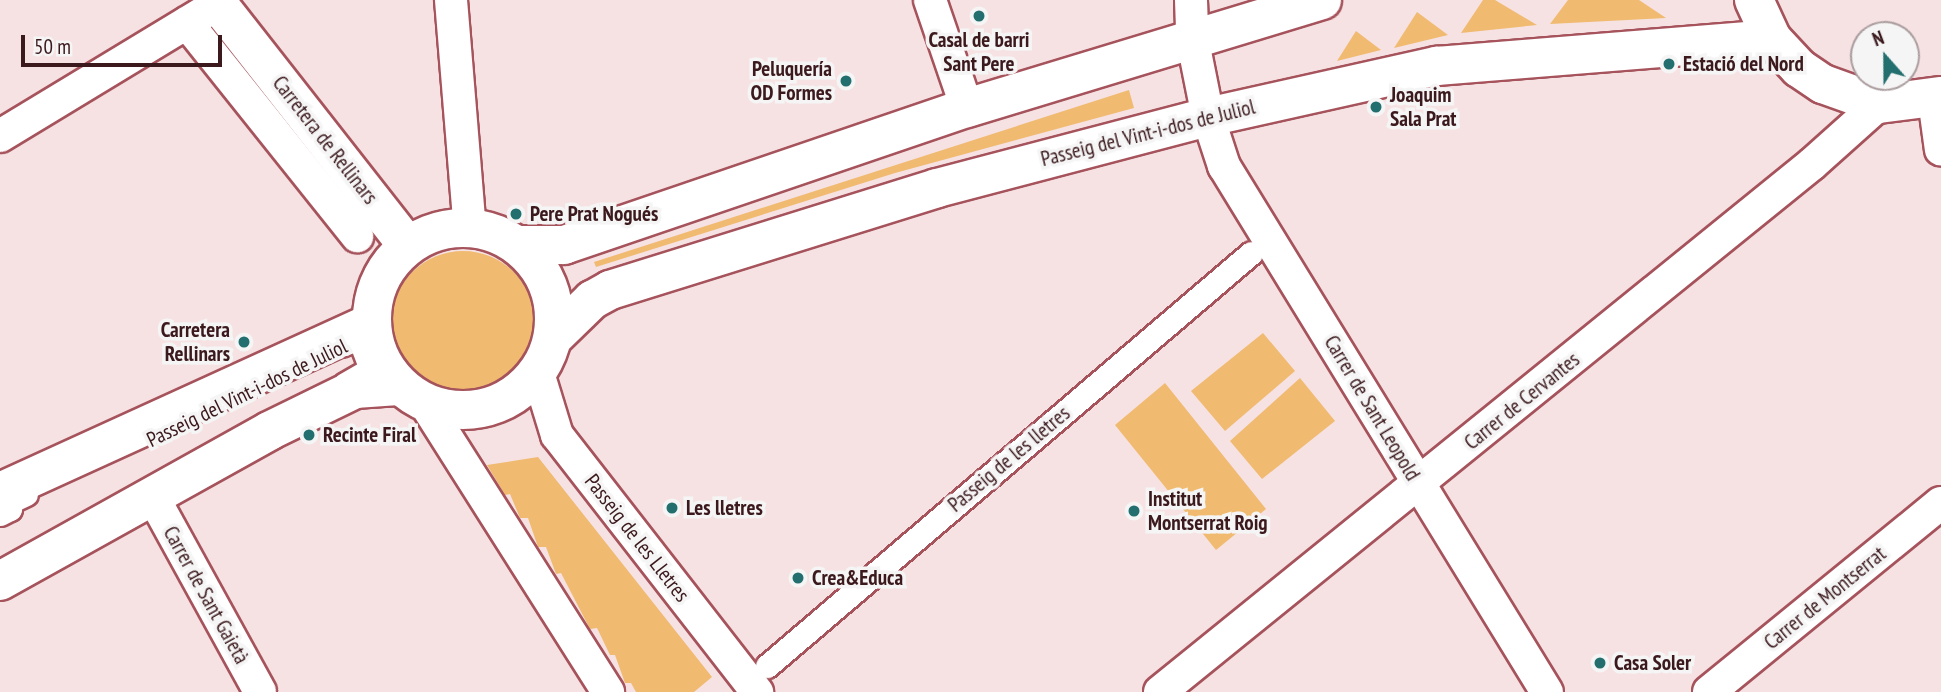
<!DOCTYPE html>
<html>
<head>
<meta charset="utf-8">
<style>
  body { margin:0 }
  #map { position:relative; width:1941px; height:692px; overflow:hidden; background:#f6e2e3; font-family:"PT Sans Narrow",sans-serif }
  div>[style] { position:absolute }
  .green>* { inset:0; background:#f0ba70 }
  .round { border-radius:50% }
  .roads { filter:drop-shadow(2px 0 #a6535c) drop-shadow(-2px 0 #a6535c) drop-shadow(0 2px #a6535c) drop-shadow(0 -2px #a6535c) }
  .pedestrian>* { height:23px; margin:-11.5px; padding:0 11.5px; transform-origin:11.5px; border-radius:11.5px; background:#fff }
  .minor>* { height:32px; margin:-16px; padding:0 16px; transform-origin:16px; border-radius:16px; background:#fff }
  .tertiary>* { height:38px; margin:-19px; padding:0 19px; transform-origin:19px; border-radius:19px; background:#fff }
  .tertiary>.ring { margin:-19px; padding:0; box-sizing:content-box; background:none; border:38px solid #fff; border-radius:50% }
  .dots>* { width:19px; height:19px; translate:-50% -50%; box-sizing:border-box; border:4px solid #f5f5f5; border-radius:50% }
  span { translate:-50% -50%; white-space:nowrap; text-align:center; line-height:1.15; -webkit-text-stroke:7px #f5f5f5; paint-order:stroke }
  .poi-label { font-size:21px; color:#3b191d; font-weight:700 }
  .left { translate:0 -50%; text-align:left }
  .right { translate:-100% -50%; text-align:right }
  .street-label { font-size:21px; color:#3b191d }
  .north { position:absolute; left:1850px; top:21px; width:70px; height:70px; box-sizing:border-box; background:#f5f5f5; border:2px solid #ab9d9f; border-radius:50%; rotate:339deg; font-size:19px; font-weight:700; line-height:28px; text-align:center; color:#3b191d }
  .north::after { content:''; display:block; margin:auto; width:24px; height:32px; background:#236e6e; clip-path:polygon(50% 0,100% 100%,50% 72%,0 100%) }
  .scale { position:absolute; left:21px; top:35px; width:201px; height:32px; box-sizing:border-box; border:4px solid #3b191d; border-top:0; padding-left:9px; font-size:21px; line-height:24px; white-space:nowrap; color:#3b191d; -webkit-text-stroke:5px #f5f5f5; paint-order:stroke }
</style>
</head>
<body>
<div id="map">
  <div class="green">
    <div style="clip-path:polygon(1483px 0,1495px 0,1537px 25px,1461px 33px)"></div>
    <div style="clip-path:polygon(1568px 0,1639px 0,1666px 18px,1550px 24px)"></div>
    <div style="clip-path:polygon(1417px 12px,1448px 35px,1394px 48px)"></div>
    <div style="clip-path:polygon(1356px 31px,1381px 50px,1337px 61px)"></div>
    <div style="clip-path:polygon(1129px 90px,1134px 108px,895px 173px,596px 267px,594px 262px)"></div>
    <div class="round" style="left:391px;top:251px;width:144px;height:144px"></div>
    <div style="clip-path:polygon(1263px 333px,1295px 371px,1225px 431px,1191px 391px)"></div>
    <div style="clip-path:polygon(1300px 378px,1335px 421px,1262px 479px,1230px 441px)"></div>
    <div style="clip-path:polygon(1165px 383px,1266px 509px,1216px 550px,1115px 425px)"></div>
    <div style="clip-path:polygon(538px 457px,712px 677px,694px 692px,636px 692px,631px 683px,625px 683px,615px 655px,610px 655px,597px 628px,590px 629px,561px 573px,556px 574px,546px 547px,538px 547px,528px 518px,520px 518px,510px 494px,505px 495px,487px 465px)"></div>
  </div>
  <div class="roads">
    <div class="pedestrian">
      <div style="left:341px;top:345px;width:19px;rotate:-21deg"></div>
      <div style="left:359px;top:338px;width:33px;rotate:69deg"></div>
      <div style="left:371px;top:369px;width:30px;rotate:150deg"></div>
      <div style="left:0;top:514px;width:11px;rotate:-27deg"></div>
      <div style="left:10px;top:509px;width:7px;rotate:-117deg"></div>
      <div style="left:7px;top:503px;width:21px;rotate:-25deg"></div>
      <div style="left:767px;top:666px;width:636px;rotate:-40.47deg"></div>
    </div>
    <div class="minor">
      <div style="left:451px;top:0;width:230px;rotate:85.3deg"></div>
      <div style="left:930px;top:0;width:114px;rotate:71.1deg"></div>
      <div style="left:1191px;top:0;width:37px;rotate:88deg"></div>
      <div style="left:1192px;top:37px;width:82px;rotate:78.7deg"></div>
      <div style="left:1208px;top:117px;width:52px;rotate:71.9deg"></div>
      <div style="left:1224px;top:166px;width:617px;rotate:58.45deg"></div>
      <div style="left:187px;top:23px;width:273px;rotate:51.4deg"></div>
      <div style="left:1934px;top:99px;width:51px;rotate:82.2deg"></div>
      <div style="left:0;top:136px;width:240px;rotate:-31.2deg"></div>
      <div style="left:538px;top:373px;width:65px;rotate:73deg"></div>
      <div style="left:557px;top:435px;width:326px;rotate:52.1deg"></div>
      <div style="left:426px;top:405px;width:340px;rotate:57.6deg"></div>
      <div style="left:153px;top:497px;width:222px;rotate:61.2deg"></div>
      <div style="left:1160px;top:692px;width:839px;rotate:-39deg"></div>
      <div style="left:1812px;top:164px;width:90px;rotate:-41.8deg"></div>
      <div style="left:1709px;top:692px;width:299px;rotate:-39.2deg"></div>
    </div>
    <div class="tertiary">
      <div style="left:215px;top:0;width:310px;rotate:51.9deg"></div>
      <div style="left:1754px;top:0;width:43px;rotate:65.2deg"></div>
      <div style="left:1772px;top:39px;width:40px;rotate:47deg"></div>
      <div style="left:1799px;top:68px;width:29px;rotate:34deg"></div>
      <div style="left:1823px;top:84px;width:59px;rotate:19.7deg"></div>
      <div style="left:1879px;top:104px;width:63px;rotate:-7.4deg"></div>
      <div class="ring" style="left:372px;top:228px;width:144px;height:144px"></div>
      <div style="left:520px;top:245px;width:44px"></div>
      <div style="left:564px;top:245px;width:426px;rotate:-18.8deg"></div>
      <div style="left:967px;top:108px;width:371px;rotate:-16.9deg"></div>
      <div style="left:555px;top:336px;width:52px;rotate:-44.2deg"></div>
      <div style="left:592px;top:300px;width:21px;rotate:-29deg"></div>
      <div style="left:610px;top:290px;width:343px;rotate:-17.3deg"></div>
      <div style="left:937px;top:188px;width:280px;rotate:-14.7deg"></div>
      <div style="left:1208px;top:117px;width:235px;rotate:-12.6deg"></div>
      <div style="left:1437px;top:66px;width:336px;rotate:-4.6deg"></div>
      <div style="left:0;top:492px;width:408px;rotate:-24.5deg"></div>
      <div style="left:0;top:581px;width:308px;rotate:-29.1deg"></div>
      <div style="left:269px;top:431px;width:96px;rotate:-26deg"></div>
      <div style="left:355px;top:389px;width:43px;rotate:-4deg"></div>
    </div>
  </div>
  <div class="dots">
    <div style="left:979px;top:16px;background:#236e6e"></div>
    <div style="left:1669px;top:64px;background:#236e6e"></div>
    <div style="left:846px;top:81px;background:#236e6e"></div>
    <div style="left:1376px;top:107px;background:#236e6e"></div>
    <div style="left:516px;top:214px;background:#236e6e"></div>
    <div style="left:244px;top:342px;background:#236e6e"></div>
    <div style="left:309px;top:435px;background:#236e6e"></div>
    <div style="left:672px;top:508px;background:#236e6e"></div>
    <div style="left:1134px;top:511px;background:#236e6e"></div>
    <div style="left:798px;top:578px;background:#236e6e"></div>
    <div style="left:1600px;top:663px;background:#236e6e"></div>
  </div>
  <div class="poi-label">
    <span style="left:979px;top:52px">Casal de barri<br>Sant Pere</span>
    <span class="left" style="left:1683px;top:64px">Estació del Nord</span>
    <span class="right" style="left:832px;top:81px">Peluquería<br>OD Formes</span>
    <span class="left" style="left:1390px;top:107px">Joaquim<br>Sala Prat</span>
    <span class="left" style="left:530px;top:214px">Pere Prat Nogués</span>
    <span class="right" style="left:230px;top:342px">Carretera<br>Rellinars</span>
    <span class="left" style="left:323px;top:435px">Recinte Firal</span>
    <span class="left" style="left:1148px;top:511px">Institut<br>Montserrat Roig</span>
    <span class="left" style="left:686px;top:508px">Les lletres</span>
    <span class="left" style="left:812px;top:578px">Crea&amp;Educa</span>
    <span class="left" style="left:1614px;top:663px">Casa Soler</span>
  </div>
  <div class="street-label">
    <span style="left:1148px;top:133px;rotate:-14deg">Passeig del Vint-i-dos de Juliol</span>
    <span style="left:325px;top:140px;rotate:52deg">Carretera de Rellinars</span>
    <span style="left:247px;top:393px;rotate:-26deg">Passeig del Vint-i-dos de Juliol</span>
    <span style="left:1522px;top:401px;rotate:-39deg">Carrer de Cervantes</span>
    <span style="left:1372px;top:408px;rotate:59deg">Carrer de Sant Leopold</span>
    <span style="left:1009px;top:459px;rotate:-40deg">Passeig de les lletres</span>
    <span style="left:637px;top:538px;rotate:52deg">Passeig de les Lletres</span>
    <span style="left:206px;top:595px;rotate:61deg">Carrer de Sant Gaietà</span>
    <span style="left:1825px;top:598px;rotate:-39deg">Carrer de Montserrat</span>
  </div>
  <div class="north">N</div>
  <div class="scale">50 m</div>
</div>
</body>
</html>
